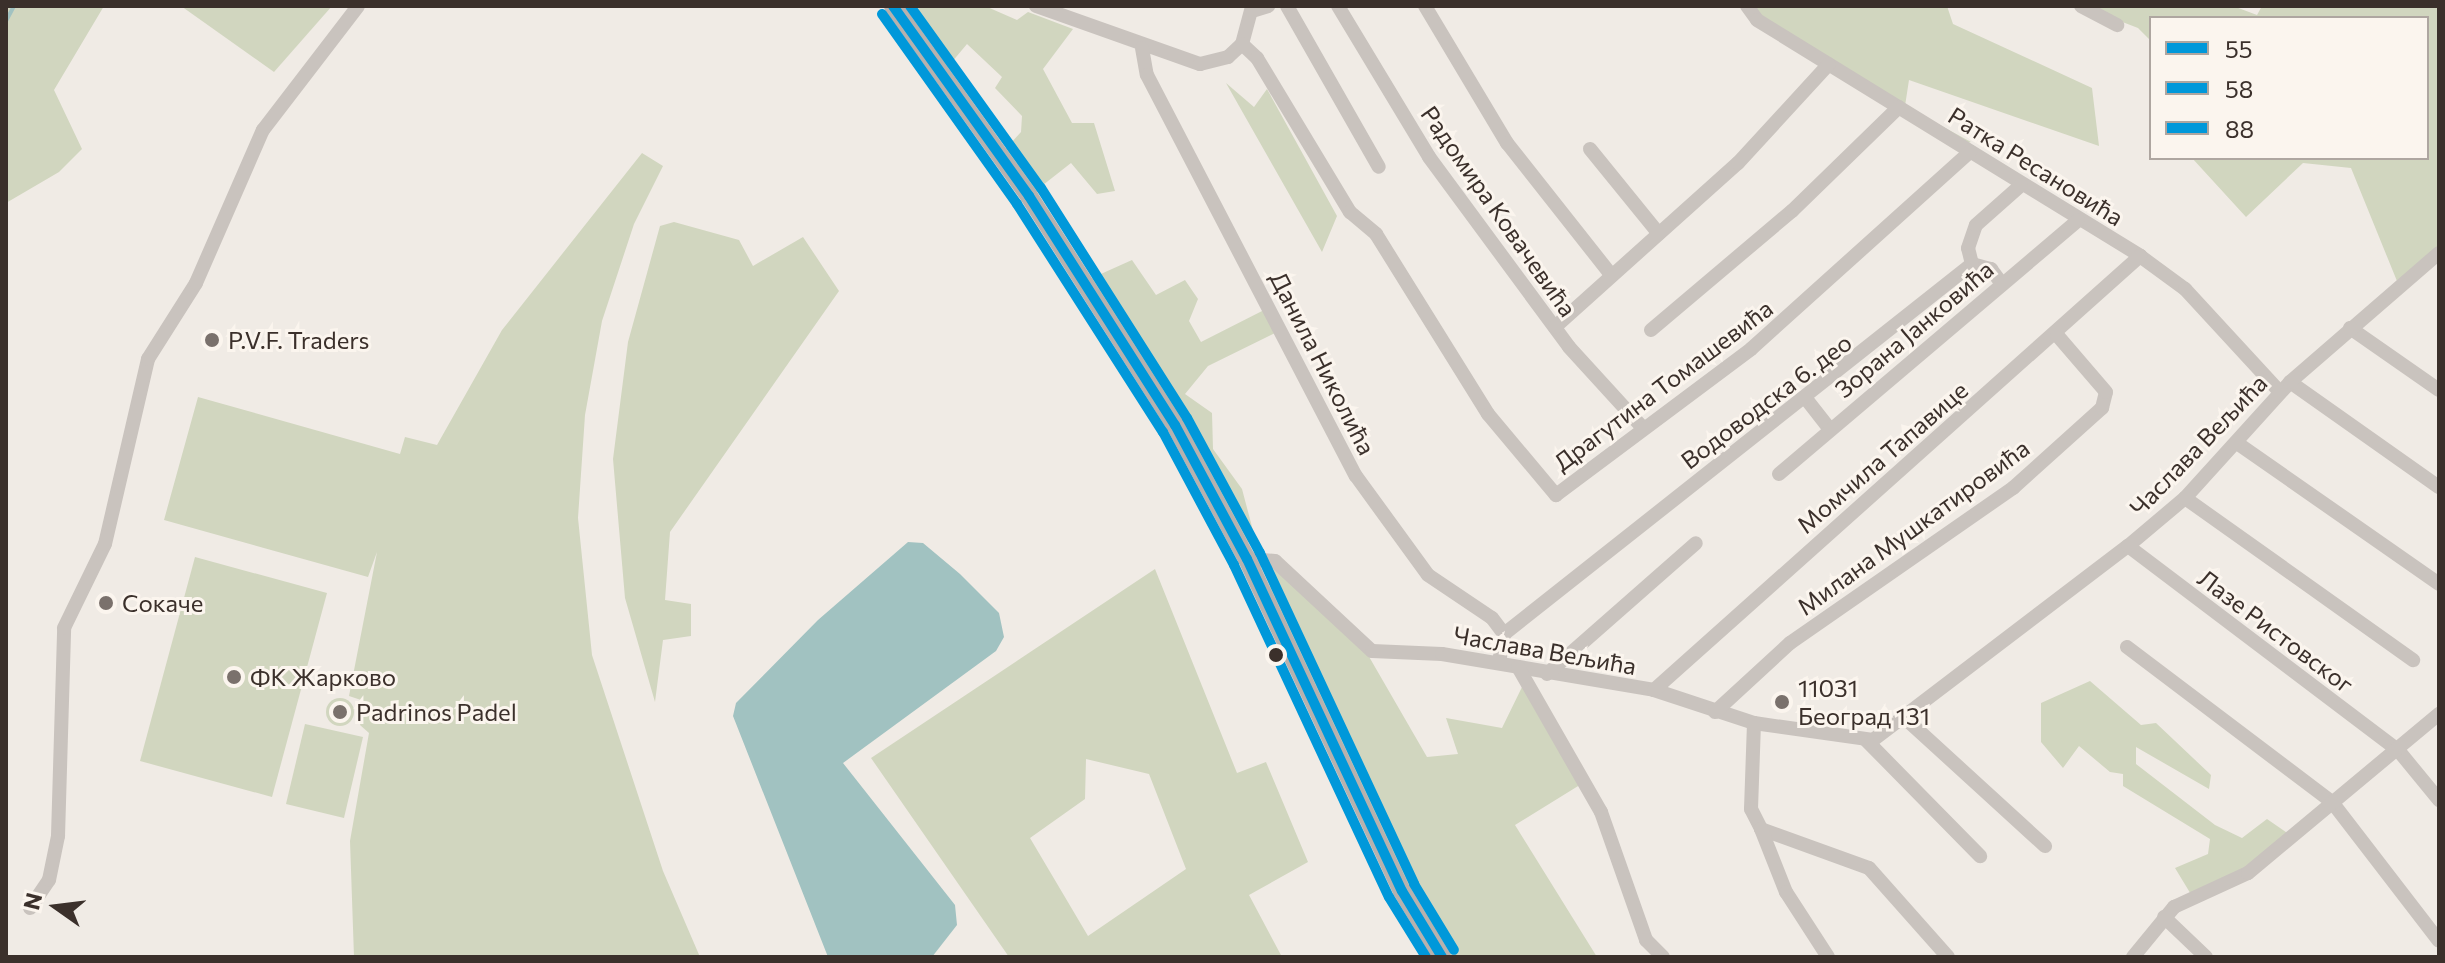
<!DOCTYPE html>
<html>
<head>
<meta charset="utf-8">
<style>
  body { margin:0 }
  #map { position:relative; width:2445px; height:963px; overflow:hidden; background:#f0ebe5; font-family:Commissioner,sans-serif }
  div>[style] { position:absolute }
  .green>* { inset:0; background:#d1d6bf }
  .round { border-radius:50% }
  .water>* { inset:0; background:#a1c2c1 }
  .stream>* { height:4px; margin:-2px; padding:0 2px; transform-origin:2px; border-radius:2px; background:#a1c2c1 }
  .minor>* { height:14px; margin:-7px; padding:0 7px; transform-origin:7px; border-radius:7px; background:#c9c3be }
  .major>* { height:18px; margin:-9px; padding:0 9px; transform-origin:9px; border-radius:9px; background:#b8b1ad }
  .bus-1>* { height:10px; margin:-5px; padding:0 5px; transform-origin:5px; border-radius:5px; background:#0098da }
  .bus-2>* { height:10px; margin:-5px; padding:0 5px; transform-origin:5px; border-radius:5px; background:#0098da }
  .bus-3>* { height:10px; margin:-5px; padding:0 5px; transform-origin:5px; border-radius:5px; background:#0098da }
  .dots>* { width:22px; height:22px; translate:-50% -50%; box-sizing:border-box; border:4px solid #fbf5ee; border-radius:50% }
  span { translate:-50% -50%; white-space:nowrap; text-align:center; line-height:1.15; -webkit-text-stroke:6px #fbf5ee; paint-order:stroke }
  .street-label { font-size:24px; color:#3b302b }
  .poi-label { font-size:24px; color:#3b302b }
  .left { translate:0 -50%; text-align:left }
  .frame { position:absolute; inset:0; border:8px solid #3b302b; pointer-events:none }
  .legend { position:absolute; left:2149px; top:16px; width:280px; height:144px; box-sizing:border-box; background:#fbf5ee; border:2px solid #aea6a0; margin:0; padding:10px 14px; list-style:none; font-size:24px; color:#3b302b }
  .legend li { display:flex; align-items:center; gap:16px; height:40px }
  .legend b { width:40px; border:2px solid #aea6a0 }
  .north { position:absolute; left:16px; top:867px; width:80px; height:80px; -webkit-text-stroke:6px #fbf5ee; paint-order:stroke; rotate:284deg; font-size:22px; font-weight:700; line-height:32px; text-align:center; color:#3b302b }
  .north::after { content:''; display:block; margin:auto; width:28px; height:36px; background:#3b302b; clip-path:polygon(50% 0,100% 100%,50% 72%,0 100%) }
</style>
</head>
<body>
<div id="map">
  <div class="green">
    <div style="clip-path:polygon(6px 6px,104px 6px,54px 90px,82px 149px,59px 172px,6px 203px)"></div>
    <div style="clip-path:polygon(181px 6px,332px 6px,274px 72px)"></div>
    <div style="clip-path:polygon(917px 6px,985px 6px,1017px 20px,1028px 12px,1073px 29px,1043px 69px,1072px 123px,1094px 123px,1115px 191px,1097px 194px,1071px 163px,1029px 196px,999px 156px,1021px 132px,1022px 116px,995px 88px,1002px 77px,967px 44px,941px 75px,926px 54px,936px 47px)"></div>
    <div style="clip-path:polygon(1747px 6px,1947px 6px,1953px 24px,2092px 88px,2099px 146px,1909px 80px,1905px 106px,1971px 142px,1959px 145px)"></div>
    <div style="clip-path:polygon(2081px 6px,2233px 6px,2257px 15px,2262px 6px,2439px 6px,2439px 254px,2399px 286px,2351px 168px,2303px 163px,2246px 217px,2192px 158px,2427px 158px,2427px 18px,2151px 18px,2151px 41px,2138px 28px)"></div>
    <div style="clip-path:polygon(1226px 83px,1254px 107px,1267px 89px,1337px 216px,1322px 252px)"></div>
    <div style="clip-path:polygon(642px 153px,663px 166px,634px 224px,602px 321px,585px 415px,578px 518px,592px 655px,663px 871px,700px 957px,354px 957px,350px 841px,369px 733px,360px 725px,367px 702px,349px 696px,377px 552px,368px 577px,164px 520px,198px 397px,400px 454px,405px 437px,437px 445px,502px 330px)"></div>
    <div style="clip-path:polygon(674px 222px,739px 240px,753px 266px,803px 237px,839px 291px,670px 532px,665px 600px,691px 604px,691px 636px,663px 640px,655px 702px,625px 598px,613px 459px,628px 342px,660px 226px)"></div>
    <div style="clip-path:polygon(1132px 260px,1156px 295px,1185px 280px,1198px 299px,1189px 321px,1201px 342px,1268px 308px,1279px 331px,1208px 366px,1185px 394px,1212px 413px,1213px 449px,1242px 489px,1255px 538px,1241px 547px,1083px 282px)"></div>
    <div style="clip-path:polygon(195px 557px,327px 593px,272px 797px,140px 761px)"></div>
    <div style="clip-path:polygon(1275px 561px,1364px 648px,1427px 757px,1458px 754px,1446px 718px,1502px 728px,1523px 685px,1583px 783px,1515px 825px,1597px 957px,1442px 957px,1267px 604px)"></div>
    <div style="clip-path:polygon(evenodd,1155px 569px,1237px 773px,1266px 762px,1308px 862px,1249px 895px,1282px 957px,1009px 957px,871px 758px,1155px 569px,1086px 759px,1149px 774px,1186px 869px,1088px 936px,1030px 838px,1085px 799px,1086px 759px)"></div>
    <div style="clip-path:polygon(2090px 681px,2141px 725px,2156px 723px,2211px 775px,2209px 789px,2136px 747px,2136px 764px,2215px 825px,2242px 838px,2267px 819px,2293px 837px,2271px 856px,2192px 896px,2175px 868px,2208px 854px,2210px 839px,2123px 786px,2123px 774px,2110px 772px,2079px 746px,2063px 768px,2041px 742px,2041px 703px)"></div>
    <div class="round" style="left:326px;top:698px;width:28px;height:28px"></div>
    <div style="clip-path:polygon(305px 724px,363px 737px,344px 818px,286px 804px)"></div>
  </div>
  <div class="water">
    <div style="clip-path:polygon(908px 542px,923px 543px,960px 574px,999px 613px,1004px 637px,996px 651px,843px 763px,955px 905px,957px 925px,932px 957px,828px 957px,733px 716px,736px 703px,818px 620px)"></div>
  </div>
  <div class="stream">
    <div style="left:6px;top:21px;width:17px;rotate:-62deg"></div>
  </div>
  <div class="minor">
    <div style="left:1036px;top:6px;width:174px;rotate:19.5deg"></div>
    <div style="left:1200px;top:64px;width:29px;rotate:-14deg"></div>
    <div style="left:1228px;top:57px;width:19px;rotate:-43deg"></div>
    <div style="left:1242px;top:44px;width:39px;rotate:-75deg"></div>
    <div style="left:1287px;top:6px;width:185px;rotate:60.3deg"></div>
    <div style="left:1338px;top:6px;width:176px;rotate:58.9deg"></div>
    <div style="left:1429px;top:157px;width:236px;rotate:53.6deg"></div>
    <div style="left:1569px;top:347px;width:110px;rotate:47.6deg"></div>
    <div style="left:1425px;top:6px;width:160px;rotate:59.1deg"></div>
    <div style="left:1507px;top:143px;width:169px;rotate:51.7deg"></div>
    <div style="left:1747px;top:6px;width:17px;rotate:54deg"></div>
    <div style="left:1757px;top:20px;width:450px;rotate:31.6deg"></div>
    <div style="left:2140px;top:256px;width:56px;rotate:36.3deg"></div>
    <div style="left:2185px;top:289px;width:140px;rotate:47.3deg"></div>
    <div style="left:2081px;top:6px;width:41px;rotate:27.8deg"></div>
    <div style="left:1252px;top:11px;width:17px;rotate:-17deg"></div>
    <div style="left:1242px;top:44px;width:21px;rotate:43deg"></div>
    <div style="left:1257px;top:58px;width:180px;rotate:58.9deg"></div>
    <div style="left:1350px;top:212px;width:34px;rotate:40deg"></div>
    <div style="left:1376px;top:234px;width:212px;rotate:58.1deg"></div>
    <div style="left:1488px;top:414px;width:106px;rotate:50deg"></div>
    <div style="left:1556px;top:495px;width:244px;rotate:-36.8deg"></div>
    <div style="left:1751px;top:349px;width:295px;rotate:-42deg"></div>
    <div style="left:1142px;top:48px;width:27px;rotate:80deg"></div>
    <div style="left:1147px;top:75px;width:452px;rotate:62.5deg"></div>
    <div style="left:1356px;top:476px;width:122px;rotate:54deg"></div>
    <div style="left:1428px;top:575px;width:77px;rotate:33.9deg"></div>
    <div style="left:1492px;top:618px;width:20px;rotate:53deg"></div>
    <div style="left:1504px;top:634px;width:29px;rotate:100deg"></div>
    <div style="left:1590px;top:149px;width:109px;rotate:50.9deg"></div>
    <div style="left:1972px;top:264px;width:20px;rotate:15deg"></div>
    <div style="left:1991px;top:269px;width:19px;rotate:54deg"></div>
    <div style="left:1555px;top:327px;width:246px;rotate:-41.9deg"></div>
    <div style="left:1738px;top:163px;width:134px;rotate:-47.4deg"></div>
    <div style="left:2350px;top:328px;width:108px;rotate:34.9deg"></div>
    <div style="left:1651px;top:330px;width:185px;rotate:-40.2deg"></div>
    <div style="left:1792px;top:211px;width:149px;rotate:-44.2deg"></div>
    <div style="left:2290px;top:382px;width:182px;rotate:35.2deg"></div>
    <div style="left:1807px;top:400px;width:37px;rotate:52deg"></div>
    <div style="left:2237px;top:443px;width:246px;rotate:34.9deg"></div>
    <div style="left:1779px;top:474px;width:392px;rotate:-40.3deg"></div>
    <div style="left:2185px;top:498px;width:280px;rotate:35.4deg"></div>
    <div style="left:2128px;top:546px;width:338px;rotate:37.1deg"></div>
    <div style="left:2398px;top:750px;width:65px;rotate:50.6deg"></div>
    <div style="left:1247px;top:559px;width:28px;rotate:4deg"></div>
    <div style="left:1275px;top:561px;width:132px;rotate:42.9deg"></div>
    <div style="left:1372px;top:651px;width:70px;rotate:2.5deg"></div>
    <div style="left:1442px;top:654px;width:215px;rotate:9.6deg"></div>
    <div style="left:1654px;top:690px;width:105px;rotate:18.3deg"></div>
    <div style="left:1754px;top:723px;width:120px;rotate:8.1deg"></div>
    <div style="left:1873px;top:740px;width:320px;rotate:-37.3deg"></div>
    <div style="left:2128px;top:546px;width:75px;rotate:-40.1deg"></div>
    <div style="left:2185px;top:498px;width:156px;rotate:-47.8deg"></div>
    <div style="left:2290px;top:382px;width:197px;rotate:-40.9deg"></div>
    <div style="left:1504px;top:634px;width:597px;rotate:-38.33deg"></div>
    <div style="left:1972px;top:264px;width:16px;rotate:-104deg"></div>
    <div style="left:1968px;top:248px;width:24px;rotate:-71deg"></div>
    <div style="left:1976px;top:225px;width:60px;rotate:-41.6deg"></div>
    <div style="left:2127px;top:647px;width:257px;rotate:37.1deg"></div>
    <div style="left:2332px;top:802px;width:175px;rotate:52.4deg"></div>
    <div style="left:1518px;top:667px;width:167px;rotate:60.2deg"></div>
    <div style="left:1601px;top:812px;width:136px;rotate:70.6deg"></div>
    <div style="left:1646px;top:940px;width:24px;rotate:45deg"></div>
    <div style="left:1547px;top:674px;width:198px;rotate:-41.3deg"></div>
    <div style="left:1654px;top:690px;width:652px;rotate:-41.76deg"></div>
    <div style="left:1715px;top:712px;width:102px;rotate:-42.6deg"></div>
    <div style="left:1790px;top:643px;width:272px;rotate:-34.8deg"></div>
    <div style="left:2013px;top:488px;width:120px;rotate:-42deg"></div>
    <div style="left:2102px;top:408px;width:16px;rotate:-76deg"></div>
    <div style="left:2106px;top:392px;width:75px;rotate:-130.7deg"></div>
    <div style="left:1907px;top:720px;width:187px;rotate:42.4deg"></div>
    <div style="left:1754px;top:723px;width:86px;rotate:92deg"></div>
    <div style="left:1751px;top:809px;width:22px;rotate:63deg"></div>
    <div style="left:1761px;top:829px;width:115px;rotate:19.9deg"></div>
    <div style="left:1869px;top:868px;width:119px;rotate:48.4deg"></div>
    <div style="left:1866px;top:740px;width:163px;rotate:45.5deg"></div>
    <div style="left:1761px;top:829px;width:68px;rotate:68.4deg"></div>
    <div style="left:1786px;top:892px;width:77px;rotate:57.1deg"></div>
    <div style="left:30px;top:908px;width:34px;rotate:-56deg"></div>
    <div style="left:49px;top:880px;width:45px;rotate:-78.4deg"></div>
    <div style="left:58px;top:836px;width:208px;rotate:-88.3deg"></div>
    <div style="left:64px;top:628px;width:93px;rotate:-64deg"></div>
    <div style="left:105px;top:544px;width:190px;rotate:-76.9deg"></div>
    <div style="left:148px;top:359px;width:90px;rotate:-57.7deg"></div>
    <div style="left:196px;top:283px;width:167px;rotate:-66.4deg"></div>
    <div style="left:263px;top:130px;width:156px;rotate:-52.5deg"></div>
    <div style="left:2164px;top:917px;width:58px;rotate:43.6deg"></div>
    <div style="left:2133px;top:957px;width:65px;rotate:-50.6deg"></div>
    <div style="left:2174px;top:907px;width:81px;rotate:-24.7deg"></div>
    <div style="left:2248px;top:873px;width:249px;rotate:-39.8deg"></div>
  </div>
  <div class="major">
    <div style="left:893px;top:6px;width:234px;rotate:54.4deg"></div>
    <div style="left:1029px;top:196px;width:272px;rotate:57.5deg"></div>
    <div style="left:1175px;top:425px;width:152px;rotate:61.8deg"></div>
    <div style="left:1247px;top:559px;width:366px;rotate:65deg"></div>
    <div style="left:1402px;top:891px;width:77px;rotate:58.8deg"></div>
  </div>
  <div class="bus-1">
    <div style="left:893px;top:6px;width:234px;rotate:54.4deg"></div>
    <div style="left:1029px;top:196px;width:272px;rotate:57.5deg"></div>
    <div style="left:1175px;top:425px;width:152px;rotate:61.8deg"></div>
    <div style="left:1247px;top:559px;width:366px;rotate:65deg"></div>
    <div style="left:1402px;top:891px;width:77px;rotate:58.8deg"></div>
  </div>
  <div class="bus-2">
    <div style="left:882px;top:14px;width:233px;rotate:54.6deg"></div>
    <div style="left:1017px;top:204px;width:271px;rotate:57.4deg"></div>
    <div style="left:1163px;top:432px;width:151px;rotate:61.9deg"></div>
    <div style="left:1234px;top:565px;width:366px;rotate:65deg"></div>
    <div style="left:1389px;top:897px;width:70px;rotate:58.3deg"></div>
  </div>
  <div class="bus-3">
    <div style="left:910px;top:6px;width:224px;rotate:54.3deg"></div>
    <div style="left:1041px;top:188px;width:272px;rotate:57.6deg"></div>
    <div style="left:1187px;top:418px;width:153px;rotate:61.6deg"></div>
    <div style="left:1260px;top:553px;width:365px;rotate:65deg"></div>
    <div style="left:1414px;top:884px;width:77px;rotate:58.8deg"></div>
  </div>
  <div class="dots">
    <div style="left:212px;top:340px;background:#7a716c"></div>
    <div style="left:106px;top:603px;background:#7a716c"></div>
    <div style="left:1276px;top:655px;background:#3b302b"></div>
    <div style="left:234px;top:677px;background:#7a716c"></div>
    <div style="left:1782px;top:702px;background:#7a716c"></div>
    <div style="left:340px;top:712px;background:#7a716c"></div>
  </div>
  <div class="street-label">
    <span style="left:2036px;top:166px;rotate:32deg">Ратка Ресановића</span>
    <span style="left:1499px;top:211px;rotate:55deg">Радомира Ковачевића</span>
    <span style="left:1914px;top:329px;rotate:-40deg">Зорана Јанковића</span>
    <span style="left:1323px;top:363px;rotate:63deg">Данила Николића</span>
    <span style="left:1663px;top:385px;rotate:-37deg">Драгутина Томашевића</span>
    <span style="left:1766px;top:401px;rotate:-37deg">Водоводска 6. део</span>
    <span style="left:2198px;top:445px;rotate:-46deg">Часлава Вељића</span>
    <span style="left:1882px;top:457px;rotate:-41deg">Момчила Тапавице</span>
    <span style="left:1913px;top:527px;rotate:-36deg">Милана Мушкатировића</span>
    <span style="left:2276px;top:631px;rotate:37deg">Лазе Ристовског</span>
    <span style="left:1545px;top:650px;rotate:10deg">Часлава Вељића</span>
  </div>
  <div class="poi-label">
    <span class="left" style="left:228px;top:340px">P.V.F. Traders</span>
    <span class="left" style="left:122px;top:603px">Сокаче</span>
    <span class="left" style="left:250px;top:677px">ФК Жарково</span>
    <span class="left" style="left:1798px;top:702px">11031<br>Београд 131</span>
    <span class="left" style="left:356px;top:712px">Padrinos Padel</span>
  </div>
  <div class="frame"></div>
  <ul class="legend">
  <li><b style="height:10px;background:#0098da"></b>55</li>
  <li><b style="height:10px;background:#0098da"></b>58</li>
  <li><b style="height:10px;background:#0098da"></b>88</li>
  </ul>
  <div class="north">N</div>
</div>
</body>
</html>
